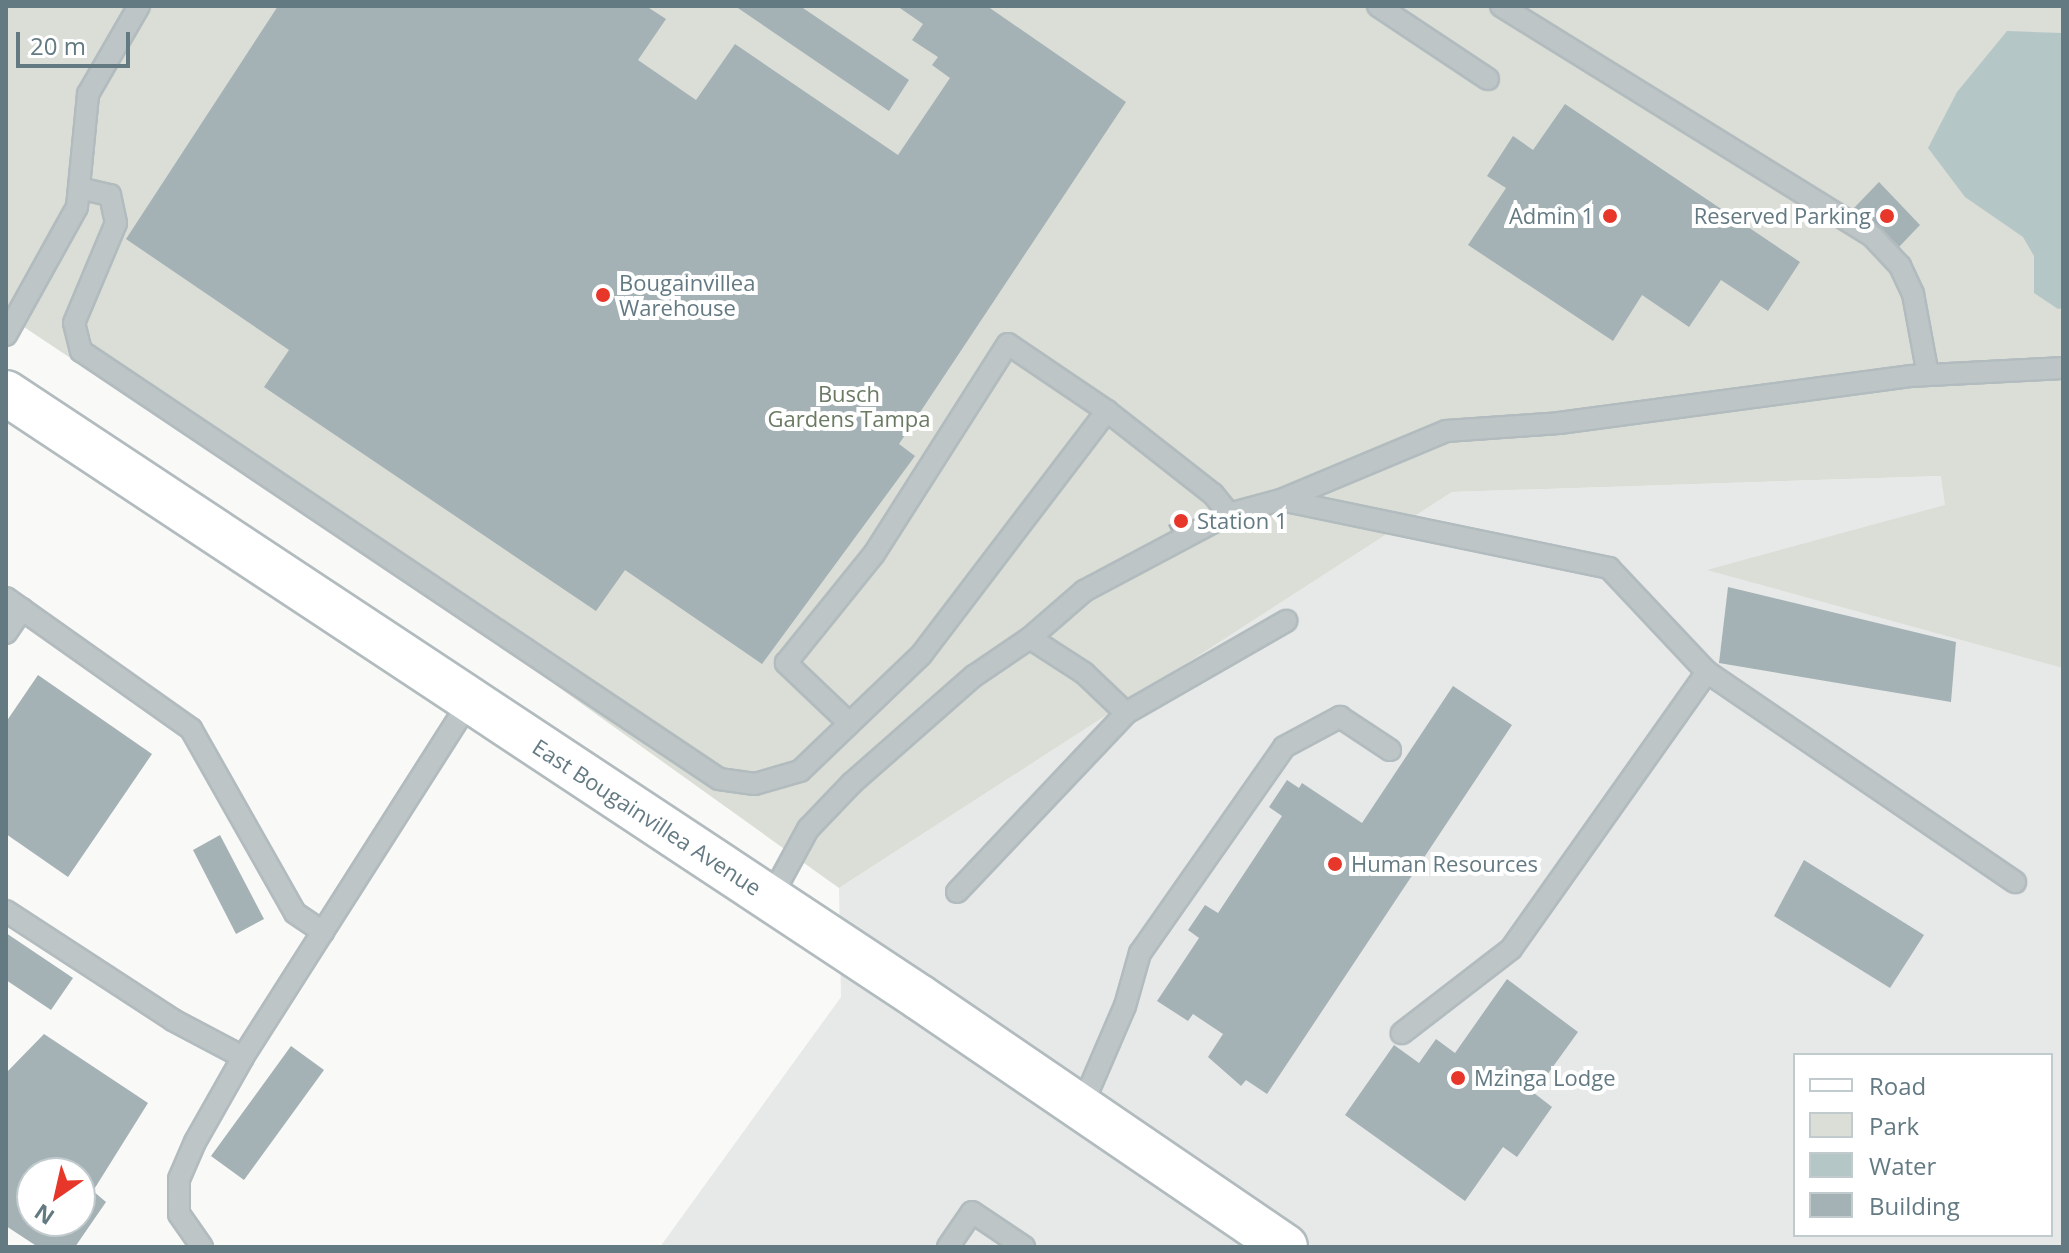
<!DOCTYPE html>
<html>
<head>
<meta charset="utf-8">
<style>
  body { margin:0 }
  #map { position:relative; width:2069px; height:1253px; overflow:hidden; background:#f9f9f7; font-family:"Open Sans",sans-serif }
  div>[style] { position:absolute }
  .built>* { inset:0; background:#e7e9e8 }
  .green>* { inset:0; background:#daded6 }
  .water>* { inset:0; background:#b5c6c7 }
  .building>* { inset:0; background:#a4b1b5 }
  .roads { filter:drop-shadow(2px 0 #b2bbbe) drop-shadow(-2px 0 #b2bbbe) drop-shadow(0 2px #b2bbbe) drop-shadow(0 -2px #b2bbbe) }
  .lane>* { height:20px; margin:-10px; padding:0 10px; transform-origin:10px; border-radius:10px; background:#bdc5c7 }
  .secondary>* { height:44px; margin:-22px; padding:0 22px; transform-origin:22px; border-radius:22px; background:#fff }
  .dots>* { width:22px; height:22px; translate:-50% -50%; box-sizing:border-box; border:4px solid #fff; border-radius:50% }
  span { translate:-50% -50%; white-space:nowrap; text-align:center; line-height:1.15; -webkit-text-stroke:8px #fff; paint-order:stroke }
  .poi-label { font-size:22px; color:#647a83 }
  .right { translate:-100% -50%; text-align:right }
  .left { translate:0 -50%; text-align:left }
  .park-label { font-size:22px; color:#6b7a63 }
  .street-label { font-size:22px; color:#647a83 }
  .frame { position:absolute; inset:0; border:8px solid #647a83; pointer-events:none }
  .legend { position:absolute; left:1793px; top:1053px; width:260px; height:184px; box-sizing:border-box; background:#fff; border:2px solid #c1cacd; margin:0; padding:10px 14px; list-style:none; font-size:24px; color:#647a83 }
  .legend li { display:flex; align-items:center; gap:16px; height:40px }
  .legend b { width:40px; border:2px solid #c1cacd }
  .north { position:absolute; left:16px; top:1157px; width:80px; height:80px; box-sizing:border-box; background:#fff; border:2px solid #c1cacd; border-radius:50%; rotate:214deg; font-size:22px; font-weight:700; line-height:32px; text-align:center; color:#647a83 }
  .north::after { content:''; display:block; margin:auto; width:28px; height:36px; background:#e6372a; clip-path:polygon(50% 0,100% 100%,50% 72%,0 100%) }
  .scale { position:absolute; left:16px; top:32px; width:114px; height:36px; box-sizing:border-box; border:4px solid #647a83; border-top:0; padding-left:10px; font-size:24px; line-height:28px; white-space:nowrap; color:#647a83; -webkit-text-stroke:6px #fff; paint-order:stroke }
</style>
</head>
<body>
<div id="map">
  <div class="built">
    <div style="clip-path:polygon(evenodd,2063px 472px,2063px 1247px,660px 1247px,841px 997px,839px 888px,1452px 492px,2063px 472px,1795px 1055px,2051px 1055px,2051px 1235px,1795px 1235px,1795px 1055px)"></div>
  </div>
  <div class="green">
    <div style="clip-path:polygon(6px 6px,2063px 6px,2063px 668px,1707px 570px,1945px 505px,1941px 476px,1452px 492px,839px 888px,487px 636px,6px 315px)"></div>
  </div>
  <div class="water">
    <div style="clip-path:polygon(2007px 31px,2063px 33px,2063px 308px,2058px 309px,2034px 293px,2034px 256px,2023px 237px,1965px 197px,1928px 148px,1957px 92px)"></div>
  </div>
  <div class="building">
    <div style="clip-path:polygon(278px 6px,646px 6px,666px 19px,638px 60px,696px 100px,735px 44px,898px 155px,950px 78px,932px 65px,938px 57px,912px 40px,923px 24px,897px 6px,987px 6px,1126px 102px,899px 444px,915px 456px,762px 664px,625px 570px,596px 611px,264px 387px,289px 350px,126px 239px)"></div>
    <div style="clip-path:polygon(735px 6px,800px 6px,909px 80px,889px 111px)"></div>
    <div style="clip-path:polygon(1565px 104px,1800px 262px,1768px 311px,1721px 280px,1689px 327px,1642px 295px,1613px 341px,1468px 245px,1506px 188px,1487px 176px,1513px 136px,1533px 150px)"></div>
    <div style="clip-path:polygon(1879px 182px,1920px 225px,1898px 248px,1854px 208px)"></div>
    <div style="clip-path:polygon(1184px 517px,1188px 526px,1172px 533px,1168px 525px)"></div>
    <div style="clip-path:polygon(1728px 587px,1956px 642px,1951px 702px,1719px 663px)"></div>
    <div style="clip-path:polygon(38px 675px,152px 754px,68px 877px,6px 834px,6px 722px)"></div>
    <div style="clip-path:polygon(1453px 686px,1512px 725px,1267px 1094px,1246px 1080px,1241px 1086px,1208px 1057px,1223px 1034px,1193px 1014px,1188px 1021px,1157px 1001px,1199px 938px,1188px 930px,1205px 905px,1218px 913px,1282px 816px,1269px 807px,1287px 780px,1299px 788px,1302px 783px,1362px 823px)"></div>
    <div style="clip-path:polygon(220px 835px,264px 919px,236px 934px,193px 850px)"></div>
    <div style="clip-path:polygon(1804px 860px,1924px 935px,1890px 988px,1774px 916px)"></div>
    <div style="clip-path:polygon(6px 933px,73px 978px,51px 1010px,6px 980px)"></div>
    <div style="clip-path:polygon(1507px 979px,1578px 1032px,1534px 1093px,1552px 1107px,1517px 1157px,1503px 1147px,1465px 1201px,1345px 1115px,1394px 1045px,1419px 1063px,1436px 1039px,1455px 1053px)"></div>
    <div style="clip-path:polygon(evenodd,44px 1034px,148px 1103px,93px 1191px,106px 1202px,75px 1247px,38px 1247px,6px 1226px,6px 1073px,44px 1034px,32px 1173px,80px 1173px,80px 1221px,32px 1221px,32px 1173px)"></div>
    <div style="clip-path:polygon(291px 1046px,324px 1070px,244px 1180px,211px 1156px)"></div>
  </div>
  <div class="roads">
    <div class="lane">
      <div style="left:1378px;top:6px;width:132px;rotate:33.6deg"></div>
      <div style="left:1501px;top:6px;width:438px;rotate:31.8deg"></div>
      <div style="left:1873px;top:237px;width:40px;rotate:47deg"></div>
      <div style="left:1900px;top:266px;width:31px;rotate:65deg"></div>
      <div style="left:1913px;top:294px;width:82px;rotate:79.5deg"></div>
      <div style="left:79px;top:188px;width:32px;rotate:13deg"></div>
      <div style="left:110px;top:195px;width:29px;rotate:78deg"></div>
      <div style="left:116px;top:223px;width:108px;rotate:112.8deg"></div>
      <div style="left:74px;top:323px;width:29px;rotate:76deg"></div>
      <div style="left:81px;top:351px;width:768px;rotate:33.86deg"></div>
      <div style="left:719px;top:779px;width:36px;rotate:8deg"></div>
      <div style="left:755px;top:784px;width:47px;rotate:-16.1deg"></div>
      <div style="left:800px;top:771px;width:168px;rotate:-43.8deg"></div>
      <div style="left:921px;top:655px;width:307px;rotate:-52.7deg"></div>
      <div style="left:6px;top:335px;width:146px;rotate:-61deg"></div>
      <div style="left:77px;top:207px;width:114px;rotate:-84.4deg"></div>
      <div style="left:88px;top:94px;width:102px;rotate:-59.9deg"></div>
      <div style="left:1281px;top:500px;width:335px;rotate:11.7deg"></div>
      <div style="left:1609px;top:568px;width:143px;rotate:46.7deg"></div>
      <div style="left:1707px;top:672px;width:339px;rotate:125.3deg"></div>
      <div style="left:1511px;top:949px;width:138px;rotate:142.4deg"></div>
      <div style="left:6px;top:598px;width:227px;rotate:35.3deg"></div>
      <div style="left:191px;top:729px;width:211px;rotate:60.5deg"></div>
      <div style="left:295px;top:913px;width:34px;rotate:34deg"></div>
      <div style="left:6px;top:633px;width:29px;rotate:-56deg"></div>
      <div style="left:1707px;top:672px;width:373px;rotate:34.3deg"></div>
      <div style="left:1126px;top:713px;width:185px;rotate:-29.9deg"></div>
      <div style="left:848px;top:722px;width:86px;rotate:-136.4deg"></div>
      <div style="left:786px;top:663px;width:140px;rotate:-51.1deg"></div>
      <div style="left:874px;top:554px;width:249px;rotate:-57.5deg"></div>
      <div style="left:1008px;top:344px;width:120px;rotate:34.1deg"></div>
      <div style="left:1107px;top:411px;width:135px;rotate:38.1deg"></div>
      <div style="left:1213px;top:494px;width:26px;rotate:51deg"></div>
      <div style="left:957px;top:892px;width:246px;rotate:-46.6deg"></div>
      <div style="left:1126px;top:713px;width:58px;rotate:-136.4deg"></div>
      <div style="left:1084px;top:673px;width:64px;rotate:-147.1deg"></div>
      <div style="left:770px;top:899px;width:80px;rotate:-61.5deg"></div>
      <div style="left:808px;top:829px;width:64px;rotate:-46.3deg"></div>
      <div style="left:852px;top:783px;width:162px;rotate:-41.3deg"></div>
      <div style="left:974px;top:676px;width:68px;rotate:-34.2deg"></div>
      <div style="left:1030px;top:638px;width:72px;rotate:-41deg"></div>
      <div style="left:1084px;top:591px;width:164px;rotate:-28deg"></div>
      <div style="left:1229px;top:514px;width:54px;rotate:-15.1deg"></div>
      <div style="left:1281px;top:500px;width:179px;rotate:-22.7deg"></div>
      <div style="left:1446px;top:431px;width:113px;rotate:-4deg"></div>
      <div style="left:1559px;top:423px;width:354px;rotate:-7.6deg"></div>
      <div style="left:1910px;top:376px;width:153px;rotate:-3deg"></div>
      <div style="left:6px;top:911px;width:199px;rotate:33.1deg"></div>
      <div style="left:173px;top:1020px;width:79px;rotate:27.9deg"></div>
      <div style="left:1081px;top:1108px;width:111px;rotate:-66.7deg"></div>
      <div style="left:1125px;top:1006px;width:55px;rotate:-74.2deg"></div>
      <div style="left:1140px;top:953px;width:251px;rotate:-55deg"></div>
      <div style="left:1284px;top:747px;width:64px;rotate:-28.2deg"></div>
      <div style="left:1340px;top:717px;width:60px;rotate:33.4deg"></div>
      <div style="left:202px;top:1247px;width:40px;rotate:-124.9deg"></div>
      <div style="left:179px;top:1214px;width:35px;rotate:-90deg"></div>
      <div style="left:179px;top:1179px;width:40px;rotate:-66.6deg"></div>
      <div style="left:195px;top:1142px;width:98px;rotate:-60.5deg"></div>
      <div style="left:243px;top:1057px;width:423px;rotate:-57.5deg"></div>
      <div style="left:948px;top:1247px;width:42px;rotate:-55.6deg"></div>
      <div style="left:972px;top:1212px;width:63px;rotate:33.9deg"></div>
    </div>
    <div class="secondary">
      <div style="left:6px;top:393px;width:1095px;rotate:33.49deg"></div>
      <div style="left:919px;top:997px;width:443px;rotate:34.3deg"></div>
    </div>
  </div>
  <div class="dots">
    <div style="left:1610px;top:216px;background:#e6372a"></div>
    <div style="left:1887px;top:216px;background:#e6372a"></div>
    <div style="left:603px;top:295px;background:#e6372a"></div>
    <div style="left:1181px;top:521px;background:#e6372a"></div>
    <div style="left:1335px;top:864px;background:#e6372a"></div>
    <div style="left:1458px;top:1078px;background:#e6372a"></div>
  </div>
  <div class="poi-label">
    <span class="right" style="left:1594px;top:216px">Admin 1</span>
    <span class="right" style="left:1871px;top:216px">Reserved Parking</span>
    <span class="left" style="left:619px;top:295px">Bougainvillea<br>Warehouse</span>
    <span class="left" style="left:1197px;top:521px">Station 1</span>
    <span class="left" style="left:1351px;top:864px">Human Resources</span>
    <span class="left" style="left:1474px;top:1078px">Mzinga Lodge</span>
  </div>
  <div class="park-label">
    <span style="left:849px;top:406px">Busch<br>Gardens Tampa</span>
  </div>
  <div class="street-label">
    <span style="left:647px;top:817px;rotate:33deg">East Bougainvillea Avenue</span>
  </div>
  <div class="frame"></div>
  <ul class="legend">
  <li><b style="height:10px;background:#fff"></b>Road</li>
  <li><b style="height:22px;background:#daded6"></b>Park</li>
  <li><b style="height:22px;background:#b5c6c7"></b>Water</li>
  <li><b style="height:22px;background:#a4b1b5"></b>Building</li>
  </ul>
  <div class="north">N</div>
  <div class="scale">20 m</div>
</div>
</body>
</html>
